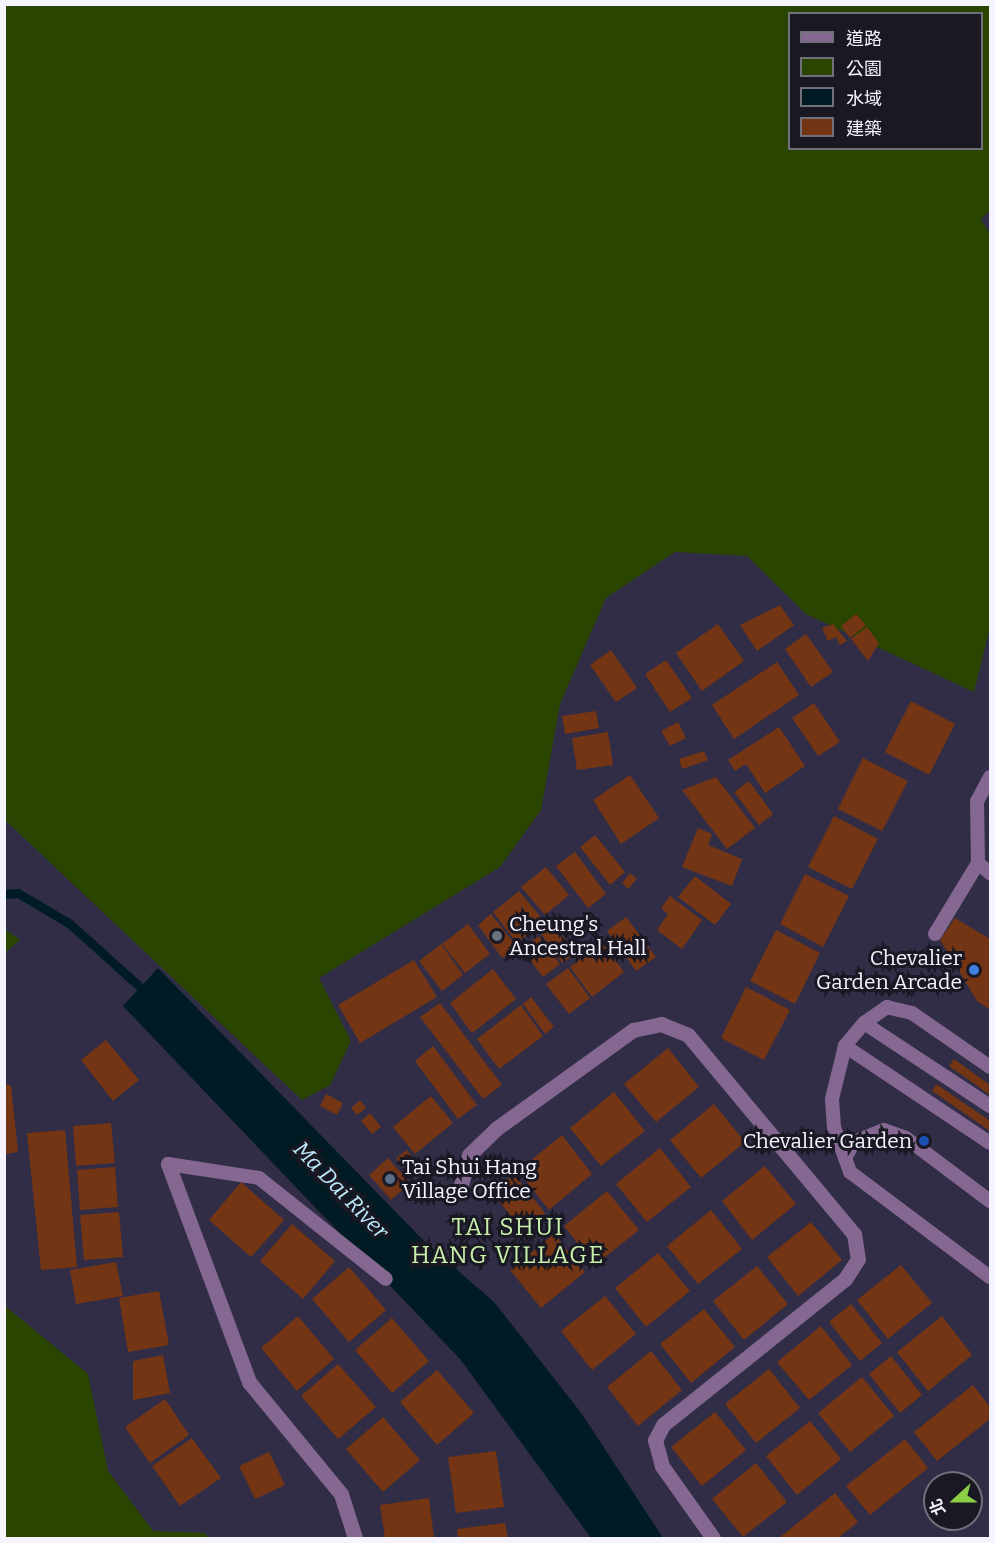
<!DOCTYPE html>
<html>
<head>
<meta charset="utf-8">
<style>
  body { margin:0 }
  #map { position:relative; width:995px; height:1543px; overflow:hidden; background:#312d47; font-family:Bitter,"Noto Sans TC",serif }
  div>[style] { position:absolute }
  .green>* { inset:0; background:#2a4500 }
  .water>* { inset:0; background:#001b24 }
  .stream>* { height:9px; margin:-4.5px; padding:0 4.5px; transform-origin:4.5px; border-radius:4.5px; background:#001b24 }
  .building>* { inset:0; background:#733514 }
  .lane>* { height:14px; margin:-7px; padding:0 7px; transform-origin:7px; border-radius:7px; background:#856891 }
  .street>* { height:15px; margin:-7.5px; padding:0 7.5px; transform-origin:7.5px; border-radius:7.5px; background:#856891 }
  .dots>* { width:16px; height:16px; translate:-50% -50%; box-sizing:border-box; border:3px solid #191823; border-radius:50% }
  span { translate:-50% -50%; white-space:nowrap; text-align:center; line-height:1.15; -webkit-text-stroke:6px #191823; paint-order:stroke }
  .poi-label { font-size:21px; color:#f4f3fe }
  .left { translate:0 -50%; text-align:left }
  .right { translate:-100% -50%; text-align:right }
  .water-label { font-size:22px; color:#bdeafb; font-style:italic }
  .quarter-label { font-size:24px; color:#c9f0aa; letter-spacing:1.5px }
  .frame { position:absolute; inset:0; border:6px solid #f4f3fe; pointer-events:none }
  .legend { position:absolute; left:788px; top:12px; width:195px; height:138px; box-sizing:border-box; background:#191823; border:2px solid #71707b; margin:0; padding:8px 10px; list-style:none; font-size:18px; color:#f4f3fe }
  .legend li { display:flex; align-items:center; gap:12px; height:30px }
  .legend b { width:30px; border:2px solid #71707b }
  .north { position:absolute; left:923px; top:1471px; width:60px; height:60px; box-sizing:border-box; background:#191823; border:2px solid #71707b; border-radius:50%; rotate:249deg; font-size:16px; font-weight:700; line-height:24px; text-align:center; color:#f4f3fe }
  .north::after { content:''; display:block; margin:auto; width:21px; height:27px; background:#8bce46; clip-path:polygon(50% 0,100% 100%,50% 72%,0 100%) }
</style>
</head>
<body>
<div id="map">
  <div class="green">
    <div style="clip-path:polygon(evenodd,5px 5px,990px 5px,990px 210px,981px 219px,990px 234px,990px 627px,974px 692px,806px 614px,747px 556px,675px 552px,606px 598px,560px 704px,541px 810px,500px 867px,319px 978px,351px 1041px,330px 1085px,302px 1100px,5px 820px,5px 5px,790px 14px,982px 14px,982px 148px,790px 148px,790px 14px)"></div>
    <div style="clip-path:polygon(4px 929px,20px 940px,5px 953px,4px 953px)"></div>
    <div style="clip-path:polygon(4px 1305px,88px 1374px,108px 1471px,153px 1531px,204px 1533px,209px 1538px,5px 1538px)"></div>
  </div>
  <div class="water">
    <div style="clip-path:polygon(158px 968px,422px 1239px,494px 1302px,582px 1414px,663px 1538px,591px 1538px,460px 1359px,123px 1006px)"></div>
  </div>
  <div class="stream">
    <div style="left:4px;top:894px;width:14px;rotate:-4deg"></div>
    <div style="left:18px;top:893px;width:61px;rotate:30.8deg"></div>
    <div style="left:70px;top:924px;width:106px;rotate:41.9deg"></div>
  </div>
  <div class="building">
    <div style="clip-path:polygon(780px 605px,794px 625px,757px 651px,740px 625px)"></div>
    <div style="clip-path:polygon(856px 614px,866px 625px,850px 638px,841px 626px)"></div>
    <div style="clip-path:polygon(718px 624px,744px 661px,702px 691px,676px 653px)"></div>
    <div style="clip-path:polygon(833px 624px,847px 641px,840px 645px,836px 637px,828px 641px,822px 628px)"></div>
    <div style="clip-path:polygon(867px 627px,879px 643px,868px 661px,851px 639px)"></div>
    <div style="clip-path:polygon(806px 634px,833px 672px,811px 687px,785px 649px)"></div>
    <div style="clip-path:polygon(611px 650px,637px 688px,616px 702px,590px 665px)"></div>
    <div style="clip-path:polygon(666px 660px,692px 698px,670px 712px,645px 674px)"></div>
    <div style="clip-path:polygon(777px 662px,799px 695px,734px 739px,712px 705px)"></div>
    <div style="clip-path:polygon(911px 701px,955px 724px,929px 775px,885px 752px)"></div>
    <div style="clip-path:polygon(814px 703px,840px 742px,818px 756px,792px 718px)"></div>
    <div style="clip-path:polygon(596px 711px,599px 728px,565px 734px,562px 716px)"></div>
    <div style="clip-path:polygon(678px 722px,686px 738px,670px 746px,661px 731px)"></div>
    <div style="clip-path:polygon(779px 727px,805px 766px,765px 793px,746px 764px,735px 771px,728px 760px)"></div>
    <div style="clip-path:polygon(608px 732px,613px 765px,577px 770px,572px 738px)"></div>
    <div style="clip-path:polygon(704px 751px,708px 760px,682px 769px,679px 759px)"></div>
    <div style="clip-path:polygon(863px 758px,908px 781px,882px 831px,838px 809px)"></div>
    <div style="clip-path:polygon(630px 775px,659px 818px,621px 844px,593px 800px)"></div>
    <div style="clip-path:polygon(716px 777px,755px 828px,727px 849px,682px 790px)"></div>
    <div style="clip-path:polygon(749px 781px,773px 814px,759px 825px,734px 792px)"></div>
    <div style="clip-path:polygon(834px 816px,878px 839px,852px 889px,808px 867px)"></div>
    <div style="clip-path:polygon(698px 828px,712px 834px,708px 845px,742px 859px,732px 886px,682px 867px)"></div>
    <div style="clip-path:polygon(595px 835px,625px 872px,610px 885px,580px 847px)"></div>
    <div style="clip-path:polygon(575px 852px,606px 894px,588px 908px,556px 866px)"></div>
    <div style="clip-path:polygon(546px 867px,569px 895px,545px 915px,521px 887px)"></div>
    <div style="clip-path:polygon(630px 873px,637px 879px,628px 889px,622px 883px)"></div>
    <div style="clip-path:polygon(805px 874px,849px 896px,823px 947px,780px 924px)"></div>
    <div style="clip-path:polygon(695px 876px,731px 904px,715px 925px,678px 897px)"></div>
    <div style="clip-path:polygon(519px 891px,545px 922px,517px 943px,493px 912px)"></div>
    <div style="clip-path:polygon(670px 896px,702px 920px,682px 949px,657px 930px,668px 914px,661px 908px)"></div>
    <div style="clip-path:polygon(491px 914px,517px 947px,502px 958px,478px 925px)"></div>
    <div style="clip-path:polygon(626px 917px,656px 957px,636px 971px,607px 931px)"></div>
    <div style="clip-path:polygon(955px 918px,990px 939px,990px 1010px,977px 1001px,940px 940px)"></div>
    <div style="clip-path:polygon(468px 924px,490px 954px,465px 973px,442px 944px)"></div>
    <div style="clip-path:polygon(554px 924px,576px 953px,562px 963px,541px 934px)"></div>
    <div style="clip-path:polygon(776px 930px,820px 953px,795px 1004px,750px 981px)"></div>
    <div style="clip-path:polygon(539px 936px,560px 964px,543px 977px,522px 949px)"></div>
    <div style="clip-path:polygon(602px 942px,624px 972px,592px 997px,570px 967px)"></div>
    <div style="clip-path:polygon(441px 944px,463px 975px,442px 991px,419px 961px)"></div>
    <div style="clip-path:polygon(414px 960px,437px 997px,360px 1043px,338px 1005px)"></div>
    <div style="clip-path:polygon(568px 968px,590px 998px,569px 1014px,546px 984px)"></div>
    <div style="clip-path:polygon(493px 969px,516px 999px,472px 1033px,450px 1003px)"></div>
    <div style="clip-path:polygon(746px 987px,790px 1010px,764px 1060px,721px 1038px)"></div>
    <div style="clip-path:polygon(531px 997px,554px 1027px,545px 1034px,523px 1004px)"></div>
    <div style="clip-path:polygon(440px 1003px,502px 1085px,483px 1099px,420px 1017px)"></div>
    <div style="clip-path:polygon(521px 1005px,543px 1036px,499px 1069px,477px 1039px)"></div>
    <div style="clip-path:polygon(106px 1040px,139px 1080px,113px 1101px,81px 1060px)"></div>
    <div style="clip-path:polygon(433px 1046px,477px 1105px,458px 1119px,415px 1061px)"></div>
    <div style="clip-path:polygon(668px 1048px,699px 1087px,656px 1122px,624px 1084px)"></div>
    <div style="clip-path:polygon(954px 1059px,990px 1085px,990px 1095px,949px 1066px)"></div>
    <div style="clip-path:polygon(936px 1084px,990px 1121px,990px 1131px,932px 1091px)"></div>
    <div style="clip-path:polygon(4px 1085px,11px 1085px,18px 1152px,4px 1154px)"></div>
    <div style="clip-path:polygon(614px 1092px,645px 1131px,601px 1166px,570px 1128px)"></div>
    <div style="clip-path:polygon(326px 1094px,343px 1103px,337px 1115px,320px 1106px)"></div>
    <div style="clip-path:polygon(431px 1096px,453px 1123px,415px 1154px,393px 1127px)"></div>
    <div style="clip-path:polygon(360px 1100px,366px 1108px,357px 1115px,351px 1108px)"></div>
    <div style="clip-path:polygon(714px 1104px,745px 1142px,701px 1178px,670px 1140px)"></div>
    <div style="clip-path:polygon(370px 1113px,381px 1127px,372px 1134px,361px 1121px)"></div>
    <div style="clip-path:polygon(111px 1123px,115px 1163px,76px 1166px,73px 1126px)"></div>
    <div style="clip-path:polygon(65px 1130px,77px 1267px,41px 1270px,27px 1133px)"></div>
    <div style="clip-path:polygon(562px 1135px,592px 1174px,549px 1210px,518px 1171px)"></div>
    <div style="clip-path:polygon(660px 1148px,691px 1187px,647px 1222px,616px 1184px)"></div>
    <div style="clip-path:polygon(407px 1150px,416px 1161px,405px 1169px,396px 1158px)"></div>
    <div style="clip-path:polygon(388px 1158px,410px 1183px,391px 1200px,369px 1175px)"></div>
    <div style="clip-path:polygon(765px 1166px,796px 1204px,752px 1240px,722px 1201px)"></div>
    <div style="clip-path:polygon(115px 1167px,118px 1207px,80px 1210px,77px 1170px)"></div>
    <div style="clip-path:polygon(514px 1174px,545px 1213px,523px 1230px,491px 1192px)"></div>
    <div style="clip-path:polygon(241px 1182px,284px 1220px,251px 1257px,209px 1220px)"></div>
    <div style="clip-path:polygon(607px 1191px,639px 1230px,595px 1265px,564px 1226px)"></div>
    <div style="clip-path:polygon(711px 1210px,742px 1249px,698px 1284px,667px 1246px)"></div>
    <div style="clip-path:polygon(119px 1212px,123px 1257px,84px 1260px,80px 1215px)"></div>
    <div style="clip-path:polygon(811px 1222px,842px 1260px,798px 1296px,767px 1257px)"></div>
    <div style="clip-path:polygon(292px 1224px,335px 1261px,303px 1299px,260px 1261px)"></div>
    <div style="clip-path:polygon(554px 1234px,585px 1272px,541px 1308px,510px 1270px)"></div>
    <div style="clip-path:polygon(658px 1253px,690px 1291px,646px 1327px,615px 1288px)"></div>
    <div style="clip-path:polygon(116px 1262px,123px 1296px,76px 1304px,70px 1270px)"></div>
    <div style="clip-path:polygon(901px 1265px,932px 1303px,888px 1339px,857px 1300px)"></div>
    <div style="clip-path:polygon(757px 1266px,788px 1304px,744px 1340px,713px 1301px)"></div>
    <div style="clip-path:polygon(349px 1267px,386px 1310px,349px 1342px,312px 1299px)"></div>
    <div style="clip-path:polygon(159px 1291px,169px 1345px,128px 1352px,119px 1298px)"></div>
    <div style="clip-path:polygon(605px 1296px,636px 1334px,592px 1370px,561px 1331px)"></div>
    <div style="clip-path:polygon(851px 1304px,882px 1343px,860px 1361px,829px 1322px)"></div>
    <div style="clip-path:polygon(704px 1309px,735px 1347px,691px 1383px,660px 1344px)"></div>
    <div style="clip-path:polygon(298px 1316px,334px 1359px,297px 1391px,261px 1348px)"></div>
    <div style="clip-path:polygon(942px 1316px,972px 1355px,928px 1391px,897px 1352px)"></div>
    <div style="clip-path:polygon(392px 1318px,429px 1361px,392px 1393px,355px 1350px)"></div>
    <div style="clip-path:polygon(821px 1326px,852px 1365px,809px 1400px,777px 1362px)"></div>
    <div style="clip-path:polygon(651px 1351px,682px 1390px,638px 1426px,607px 1387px)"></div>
    <div style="clip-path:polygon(163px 1355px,170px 1393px,133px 1400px,133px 1361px)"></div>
    <div style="clip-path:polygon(891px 1356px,922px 1395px,900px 1413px,869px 1374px)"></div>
    <div style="clip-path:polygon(338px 1364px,376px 1407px,338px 1439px,301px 1396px)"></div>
    <div style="clip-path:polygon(769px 1369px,800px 1408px,756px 1443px,725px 1404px)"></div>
    <div style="clip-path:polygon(437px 1370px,474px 1413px,437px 1445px,400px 1402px)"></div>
    <div style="clip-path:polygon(862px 1377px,894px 1416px,850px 1452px,818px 1413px)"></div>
    <div style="clip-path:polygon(973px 1385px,990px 1407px,990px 1419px,937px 1461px,914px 1432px)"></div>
    <div style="clip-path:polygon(165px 1399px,189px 1435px,150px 1463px,125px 1427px)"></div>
    <div style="clip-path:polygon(715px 1412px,746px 1450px,702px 1486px,671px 1447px)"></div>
    <div style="clip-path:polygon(383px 1417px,420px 1460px,383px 1492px,346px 1449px)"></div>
    <div style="clip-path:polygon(810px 1421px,841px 1459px,797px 1495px,766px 1456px)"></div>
    <div style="clip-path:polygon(192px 1438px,221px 1478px,180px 1506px,152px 1466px)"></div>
    <div style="clip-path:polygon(905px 1439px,928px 1468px,870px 1515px,846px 1486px)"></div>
    <div style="clip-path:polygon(496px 1451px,504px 1507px,456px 1513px,448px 1457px)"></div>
    <div style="clip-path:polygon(269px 1452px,285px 1485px,255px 1499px,239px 1466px)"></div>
    <div style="clip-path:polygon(756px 1463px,787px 1502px,743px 1537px,712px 1499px)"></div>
    <div style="clip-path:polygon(835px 1493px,858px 1522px,838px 1538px,779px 1538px)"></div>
    <div style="clip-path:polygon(429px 1498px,434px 1538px,385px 1538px,380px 1505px)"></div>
    <div style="clip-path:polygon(505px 1523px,508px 1538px,458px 1538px,457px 1529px)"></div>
  </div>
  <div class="lane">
    <div style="left:990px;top:777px;width:27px;rotate:118deg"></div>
    <div style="left:977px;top:801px;width:62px;rotate:89.1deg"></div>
    <div style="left:978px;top:863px;width:16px;rotate:40deg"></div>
    <div style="left:935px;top:934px;width:83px;rotate:-58.8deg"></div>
    <div style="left:864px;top:1023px;width:151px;rotate:33.4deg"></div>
    <div style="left:845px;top:1046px;width:174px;rotate:33.8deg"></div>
    <div style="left:990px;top:1067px;width:95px;rotate:-145.3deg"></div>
    <div style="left:912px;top:1013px;width:26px;rotate:-167deg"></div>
    <div style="left:887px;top:1007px;width:28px;rotate:145deg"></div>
    <div style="left:864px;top:1023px;width:30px;rotate:130deg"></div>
    <div style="left:845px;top:1046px;width:55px;rotate:103.8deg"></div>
    <div style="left:832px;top:1099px;width:28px;rotate:86deg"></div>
    <div style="left:834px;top:1127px;width:48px;rotate:70.4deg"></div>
    <div style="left:850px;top:1172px;width:175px;rotate:36.9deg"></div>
    <div style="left:845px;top:1158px;width:18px;rotate:-61deg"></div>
    <div style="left:854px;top:1142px;width:32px;rotate:-22deg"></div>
    <div style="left:884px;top:1130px;width:23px;rotate:20deg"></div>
    <div style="left:906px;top:1138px;width:105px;rotate:36.9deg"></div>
    <div style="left:168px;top:1164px;width:92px;rotate:8.7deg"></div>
    <div style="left:259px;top:1178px;width:162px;rotate:38.5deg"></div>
  </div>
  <div class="street">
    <div style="left:168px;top:1164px;width:233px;rotate:69.6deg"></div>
    <div style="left:249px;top:1382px;width:145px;rotate:50.6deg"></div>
    <div style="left:341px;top:1494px;width:46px;rotate:72.3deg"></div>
    <div style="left:459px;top:1192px;width:38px;rotate:-75deg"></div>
    <div style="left:469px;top:1155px;width:39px;rotate:-44deg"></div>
    <div style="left:497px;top:1128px;width:168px;rotate:-35.8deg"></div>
    <div style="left:633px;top:1030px;width:29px;rotate:-12deg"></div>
    <div style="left:661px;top:1024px;width:29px;rotate:22deg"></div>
    <div style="left:688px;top:1035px;width:259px;rotate:50.2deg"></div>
    <div style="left:854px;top:1234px;width:25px;rotate:81deg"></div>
    <div style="left:858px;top:1259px;width:24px;rotate:123deg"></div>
    <div style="left:845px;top:1279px;width:233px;rotate:141.3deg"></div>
    <div style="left:663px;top:1425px;width:17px;rotate:118deg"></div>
    <div style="left:655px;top:1440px;width:27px;rotate:75deg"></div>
    <div style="left:662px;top:1466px;width:88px;rotate:54.7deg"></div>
  </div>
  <div class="dots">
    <div style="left:497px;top:936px;background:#6b7280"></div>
    <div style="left:974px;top:970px;background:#3f7fe0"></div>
    <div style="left:924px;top:1141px;background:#1a4fb4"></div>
    <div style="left:390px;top:1179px;background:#5c6f8a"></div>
  </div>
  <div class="poi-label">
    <span class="left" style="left:509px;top:936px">Cheung's<br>Ancestral Hall</span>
    <span class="right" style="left:962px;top:970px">Chevalier<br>Garden Arcade</span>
    <span class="right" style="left:912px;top:1141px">Chevalier Garden</span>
    <span class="left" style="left:402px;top:1179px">Tai Shui Hang<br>Village Office</span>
  </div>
  <div class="water-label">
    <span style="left:341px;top:1190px;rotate:46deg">Ma Dai River</span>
  </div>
  <div class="quarter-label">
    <span style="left:508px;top:1242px">TAI SHUI<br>HANG VILLAGE</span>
  </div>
  <div class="frame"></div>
  <ul class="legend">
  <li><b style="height:8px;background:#856891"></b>道路</li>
  <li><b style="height:16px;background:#2a4500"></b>公園</li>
  <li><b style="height:16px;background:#001b24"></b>水域</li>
  <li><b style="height:16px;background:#733514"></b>建築</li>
  </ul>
  <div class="north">北</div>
</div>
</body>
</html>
